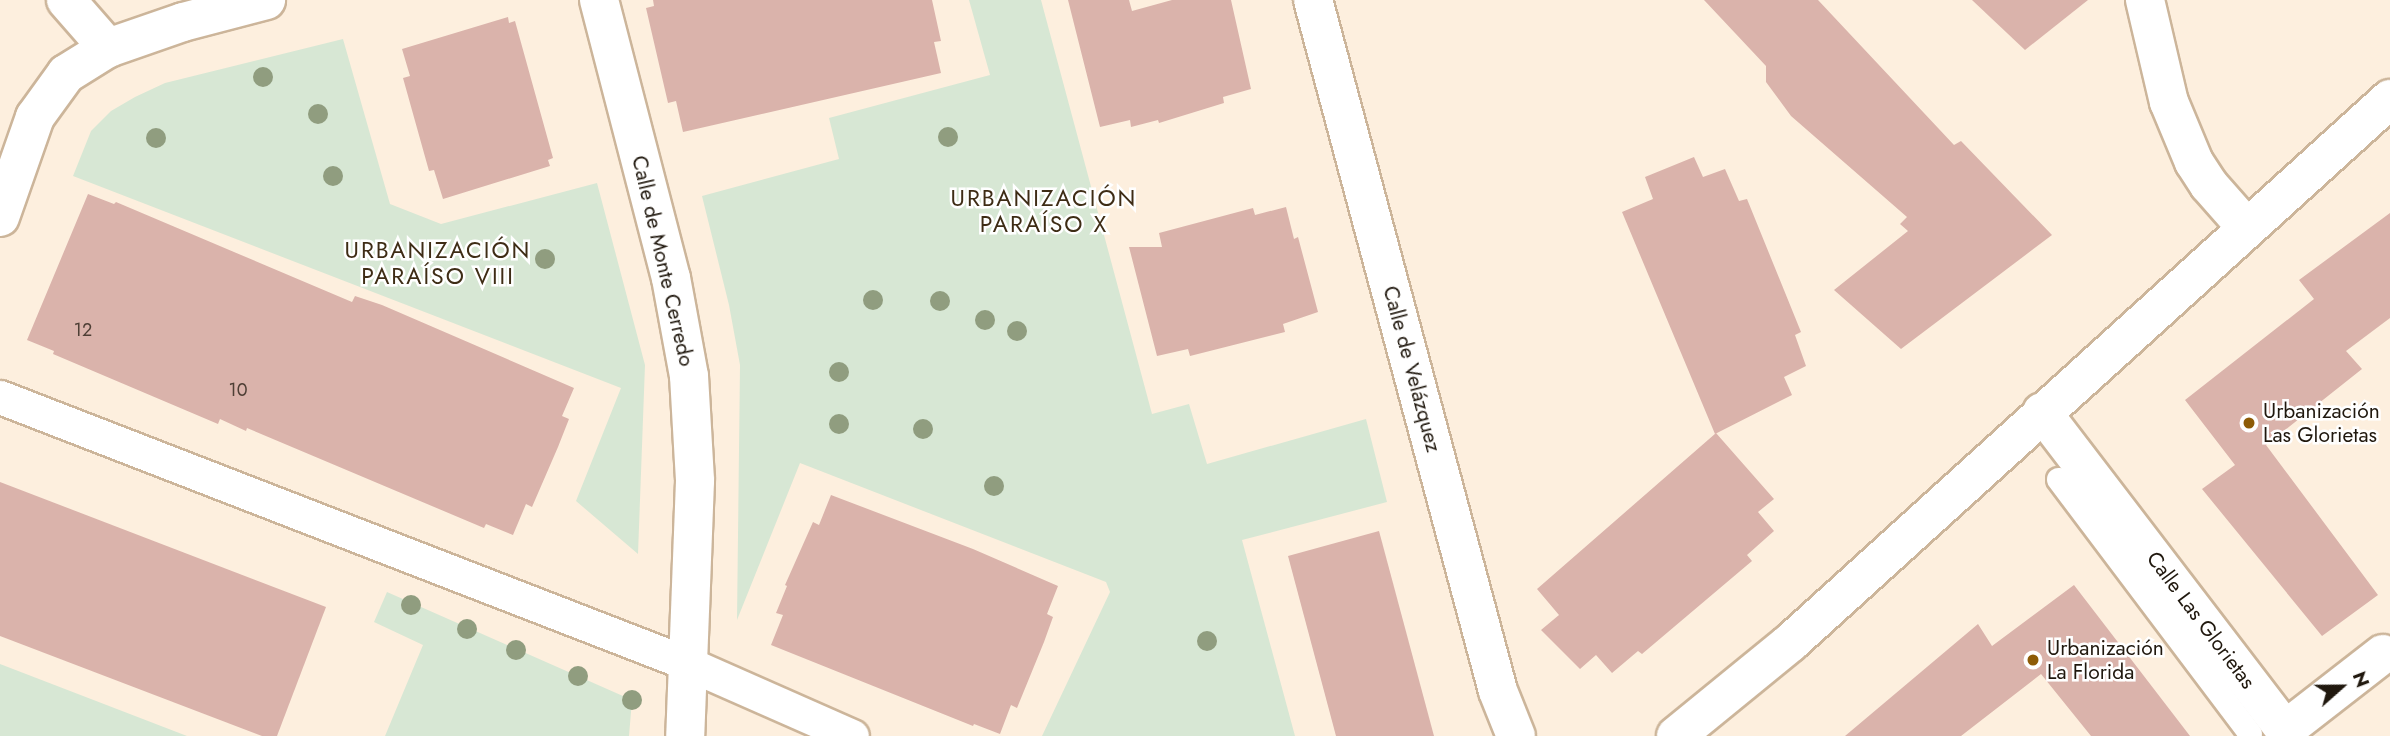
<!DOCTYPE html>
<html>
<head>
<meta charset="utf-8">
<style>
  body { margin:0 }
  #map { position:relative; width:2390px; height:736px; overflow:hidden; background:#fdefde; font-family:Jost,sans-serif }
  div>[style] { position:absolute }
  .green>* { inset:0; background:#d7e7d4 }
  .building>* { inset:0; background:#dab3ab }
  .roads { filter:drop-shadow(2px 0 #ccb59a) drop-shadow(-2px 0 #ccb59a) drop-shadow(0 2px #ccb59a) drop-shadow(0 -2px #ccb59a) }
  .service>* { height:23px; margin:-11.5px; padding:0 11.5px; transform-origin:11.5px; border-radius:11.5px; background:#fff }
  .pedestrian>* { height:33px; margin:-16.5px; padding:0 16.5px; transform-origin:16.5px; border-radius:16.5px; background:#fff }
  .minor>* { height:38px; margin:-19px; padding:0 19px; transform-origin:19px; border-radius:19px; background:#fff }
  .trees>* { width:20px; height:20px; margin:-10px; border-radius:50%; background:#909d7f }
  .dots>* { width:19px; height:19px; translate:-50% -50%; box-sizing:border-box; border:4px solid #fff; border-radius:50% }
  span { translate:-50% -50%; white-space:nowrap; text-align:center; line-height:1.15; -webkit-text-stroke:5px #fff; paint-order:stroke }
  .number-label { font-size:18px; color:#4e3f35 }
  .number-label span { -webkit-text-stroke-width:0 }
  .street-label { font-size:21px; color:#20180e }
  .poi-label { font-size:21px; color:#20180e }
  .left { translate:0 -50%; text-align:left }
  .neighbourhood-label { font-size:23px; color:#3e2c15; letter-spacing:2px }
  .north { position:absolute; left:2306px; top:652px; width:70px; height:70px; -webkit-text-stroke:5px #fff; paint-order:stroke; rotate:69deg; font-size:19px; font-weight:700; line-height:28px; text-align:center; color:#20180e }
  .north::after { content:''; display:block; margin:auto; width:24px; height:32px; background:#20180e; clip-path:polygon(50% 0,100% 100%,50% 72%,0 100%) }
</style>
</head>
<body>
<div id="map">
  <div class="green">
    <div style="clip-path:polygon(969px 0,1041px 0,1152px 414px,1189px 404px,1207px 464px,1366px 419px,1387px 502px,1242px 540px,1295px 736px,1042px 736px,1110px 592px,1106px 582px,800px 463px,737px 620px,740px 365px,729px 305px,702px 196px,839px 159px,829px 118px,990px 75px)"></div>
    <div style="clip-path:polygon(343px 39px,390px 204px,441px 224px,597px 183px,645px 365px,638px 554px,576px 501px,621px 388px,73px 176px,91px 131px,111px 111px,135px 97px,165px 83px)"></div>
    <div style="clip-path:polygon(387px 592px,632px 700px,629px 736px,385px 736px,423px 645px,374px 622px)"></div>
    <div style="clip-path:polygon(0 664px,187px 736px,0 736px)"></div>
  </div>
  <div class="building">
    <div style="clip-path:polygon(653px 0,932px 0,941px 41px,934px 42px,941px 73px,683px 132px,676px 101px,668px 103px,646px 8px,654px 6px)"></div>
    <div style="clip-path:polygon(1068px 0,1129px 0,1132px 11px,1172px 0,1231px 0,1251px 89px,1223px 97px,1224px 103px,1159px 123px,1158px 120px,1131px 127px,1130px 120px,1100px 127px)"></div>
    <div style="clip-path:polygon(1704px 0,1818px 0,1954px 145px,1961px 141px,2052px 235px,1901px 349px,1834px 290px,1908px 231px,1900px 224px,1907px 217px,1791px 116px,1766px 82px,1766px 66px)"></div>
    <div style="clip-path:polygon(1972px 0,2088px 0,2025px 50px)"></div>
    <div style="clip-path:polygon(508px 17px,509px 23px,515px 21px,553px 158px,548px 160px,550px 166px,443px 199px,434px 170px,429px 171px,403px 78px,410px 76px,402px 49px)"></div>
    <div style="clip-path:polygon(1694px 157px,1703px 177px,1725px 169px,1739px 201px,1747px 199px,1801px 332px,1795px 335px,1806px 366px,1784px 377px,1792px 395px,1715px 434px,1622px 212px,1653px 199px,1645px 177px)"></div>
    <div style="clip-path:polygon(88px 194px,114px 204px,116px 202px,352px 302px,355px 296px,382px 305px,574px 388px,562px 416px,569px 419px,558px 447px,532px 507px,526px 504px,513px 535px,486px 524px,484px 528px,247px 428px,246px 431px,220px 419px,218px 424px,53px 354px,54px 351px,27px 340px)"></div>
    <div style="clip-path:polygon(1286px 207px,1294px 239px,1298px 237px,1318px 312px,1283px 324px,1285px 332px,1190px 356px,1188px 349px,1157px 356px,1129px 247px,1162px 247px,1159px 233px,1253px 208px,1255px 215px)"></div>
    <div style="clip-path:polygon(2390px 213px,2390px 318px,2346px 351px,2362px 369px,2266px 445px,2378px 595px,2322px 636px,2202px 489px,2235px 465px,2185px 400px,2314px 299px,2299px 280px)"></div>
    <div style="clip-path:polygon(1716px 433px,1774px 499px,1758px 512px,1774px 531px,1747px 555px,1752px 561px,1642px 654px,1638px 651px,1612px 673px,1596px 655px,1580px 669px,1541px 630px,1559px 615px,1537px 589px)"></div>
    <div style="clip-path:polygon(0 482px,326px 607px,277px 736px,262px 736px,0 636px)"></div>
    <div style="clip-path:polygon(831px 495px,973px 549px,1058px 586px,1047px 614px,1053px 617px,1044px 642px,1017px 708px,1011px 705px,1000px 734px,974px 724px,973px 726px,771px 645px,783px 615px,776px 613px,787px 586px,785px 585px,813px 522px,819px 525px)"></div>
    <div style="clip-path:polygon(1379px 531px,1434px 736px,1336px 736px,1288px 556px)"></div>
    <div style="clip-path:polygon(2074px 585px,2190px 736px,2091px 736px,2041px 674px,1961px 736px,1845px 736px,1978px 624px,1992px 646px)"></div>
  </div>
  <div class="roads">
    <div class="service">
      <div style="left:2058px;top:479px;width:319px;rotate:53deg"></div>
    </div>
    <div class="pedestrian">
      <div style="left:0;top:397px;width:739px;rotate:21.18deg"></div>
      <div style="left:689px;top:664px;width:178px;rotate:23.8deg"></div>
    </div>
    <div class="minor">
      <div style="left:66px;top:0;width:64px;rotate:48.8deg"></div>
      <div style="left:599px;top:0;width:287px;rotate:75.5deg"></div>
      <div style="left:671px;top:278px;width:100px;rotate:79.6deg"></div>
      <div style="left:689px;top:376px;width:105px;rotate:86.7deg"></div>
      <div style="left:695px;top:481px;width:255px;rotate:92.2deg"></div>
      <div style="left:1313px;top:0;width:715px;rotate:75.01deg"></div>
      <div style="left:1498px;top:691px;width:48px;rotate:68.2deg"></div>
      <div style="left:2145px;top:0;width:105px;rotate:76.8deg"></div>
      <div style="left:2169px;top:102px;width:65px;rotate:67.4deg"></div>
      <div style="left:2194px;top:162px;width:27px;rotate:57deg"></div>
      <div style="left:2209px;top:185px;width:56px;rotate:48.6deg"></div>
      <div style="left:0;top:217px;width:106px;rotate:-70.7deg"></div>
      <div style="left:35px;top:117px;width:53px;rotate:-54.2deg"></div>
      <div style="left:66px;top:74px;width:49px;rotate:-31.8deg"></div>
      <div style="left:108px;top:48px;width:79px;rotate:-19.1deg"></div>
      <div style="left:183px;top:22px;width:86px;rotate:-14.8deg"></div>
      <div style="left:2042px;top:412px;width:400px;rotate:52.6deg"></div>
      <div style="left:2285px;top:730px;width:124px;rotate:-37.8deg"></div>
      <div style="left:1676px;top:736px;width:147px;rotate:-39.2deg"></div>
      <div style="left:1790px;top:643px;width:810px;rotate:-42.2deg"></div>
    </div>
  </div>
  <div class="trees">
    <div style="left:263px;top:77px"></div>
    <div style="left:318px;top:114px"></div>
    <div style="left:948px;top:137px"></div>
    <div style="left:156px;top:138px"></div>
    <div style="left:333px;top:176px"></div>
    <div style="left:545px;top:259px"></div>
    <div style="left:873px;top:300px"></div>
    <div style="left:940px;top:301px"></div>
    <div style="left:985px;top:320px"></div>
    <div style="left:1017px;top:331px"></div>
    <div style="left:839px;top:372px"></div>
    <div style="left:839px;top:424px"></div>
    <div style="left:923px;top:429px"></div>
    <div style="left:994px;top:486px"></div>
    <div style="left:411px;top:605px"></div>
    <div style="left:467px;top:629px"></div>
    <div style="left:1207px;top:641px"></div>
    <div style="left:516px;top:650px"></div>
    <div style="left:578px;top:676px"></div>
    <div style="left:632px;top:700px"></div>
  </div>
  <div class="dots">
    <div style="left:2249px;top:423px;background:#8d5b06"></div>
    <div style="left:2033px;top:660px;background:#8d5b06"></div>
  </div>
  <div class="number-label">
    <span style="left:83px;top:330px">12</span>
    <span style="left:238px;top:390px">10</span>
  </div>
  <div class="street-label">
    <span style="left:663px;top:261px;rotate:77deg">Calle de Monte Cerredo</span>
    <span style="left:1412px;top:369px;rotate:75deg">Calle de Velázquez</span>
    <span style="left:2201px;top:620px;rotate:53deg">Calle Las Glorietas</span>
  </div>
  <div class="poi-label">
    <span class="left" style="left:2263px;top:423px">Urbanización<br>Las Glorietas</span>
    <span class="left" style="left:2047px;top:660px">Urbanización<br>La Florida</span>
  </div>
  <div class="neighbourhood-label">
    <span style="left:1044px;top:211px">URBANIZACIÓN<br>PARAÍSO X</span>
    <span style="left:438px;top:263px">URBANIZACIÓN<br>PARAÍSO VIII</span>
  </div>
  <div class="north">N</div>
</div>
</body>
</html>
